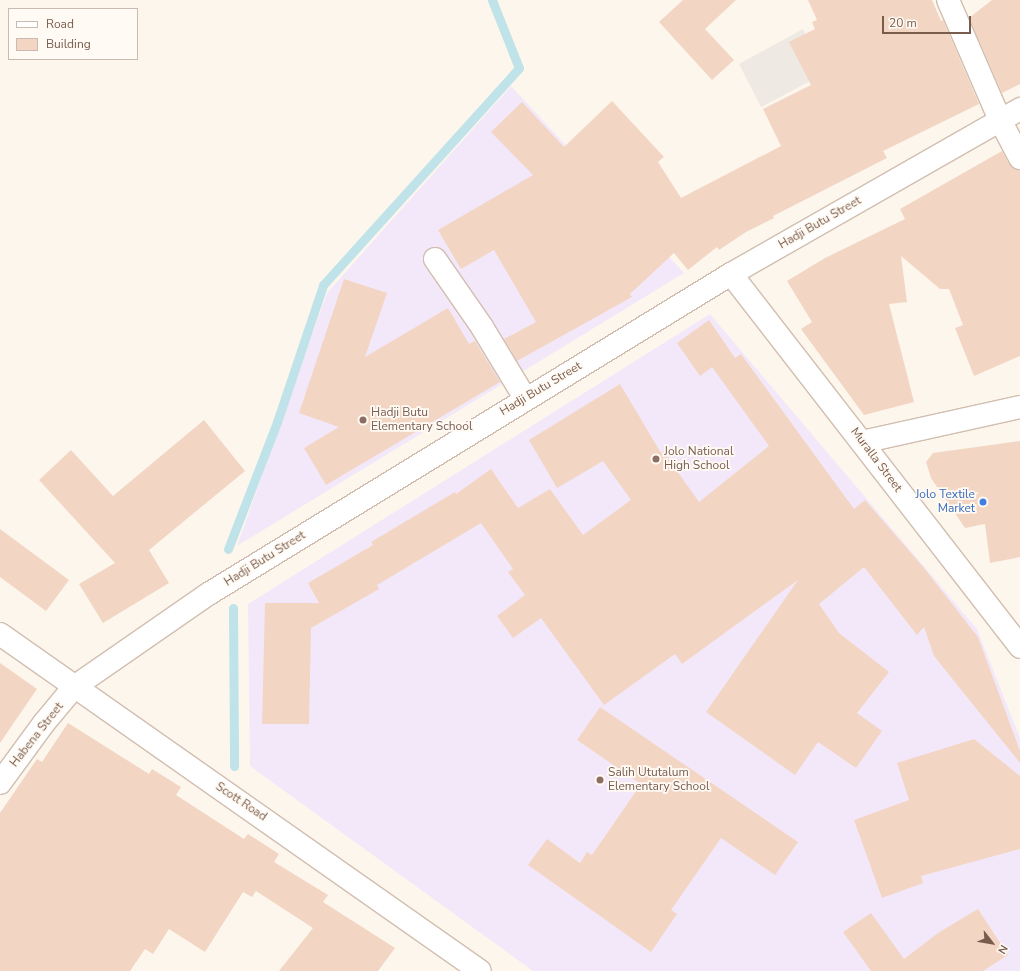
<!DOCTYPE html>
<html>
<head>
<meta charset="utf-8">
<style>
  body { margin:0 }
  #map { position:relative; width:1020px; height:971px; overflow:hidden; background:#fdf6ec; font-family:"Nunito Sans",sans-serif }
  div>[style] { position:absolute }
  .industrial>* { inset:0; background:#efe9e4 }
  .education>* { inset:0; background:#f3e8fa }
  .stream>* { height:9px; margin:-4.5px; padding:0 4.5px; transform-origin:4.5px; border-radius:4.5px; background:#bfe3e8 }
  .building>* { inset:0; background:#f3d5c3 }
  .roads { filter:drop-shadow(1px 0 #d1beb0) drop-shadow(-1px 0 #d1beb0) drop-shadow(0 1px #d1beb0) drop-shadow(0 -1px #d1beb0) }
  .minor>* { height:22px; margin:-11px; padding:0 11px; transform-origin:11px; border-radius:11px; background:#fff }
  .dots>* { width:11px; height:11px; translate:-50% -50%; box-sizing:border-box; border:2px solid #fffaf3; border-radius:50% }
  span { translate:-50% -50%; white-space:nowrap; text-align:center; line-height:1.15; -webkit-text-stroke:3.5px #fffaf3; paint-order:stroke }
  .street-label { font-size:12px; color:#7a5c4d }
  .education-label { font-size:12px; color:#785e54 }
  .left { translate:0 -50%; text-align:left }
  .shop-label { font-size:12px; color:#366cbe }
  .right { translate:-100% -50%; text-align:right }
  .legend { position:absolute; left:8px; top:8px; width:130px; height:52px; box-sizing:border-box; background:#fffaf3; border:1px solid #cabbb1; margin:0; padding:5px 7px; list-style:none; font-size:12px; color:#7a5c4d }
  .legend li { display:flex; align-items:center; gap:8px; height:20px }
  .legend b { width:20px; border:1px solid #cabbb1 }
  .north { position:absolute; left:972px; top:923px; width:40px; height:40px; -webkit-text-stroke:3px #fffaf3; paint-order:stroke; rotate:121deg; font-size:11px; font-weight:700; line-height:16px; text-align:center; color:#7a5c4d }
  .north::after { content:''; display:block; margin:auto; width:14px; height:18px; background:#7a5c4d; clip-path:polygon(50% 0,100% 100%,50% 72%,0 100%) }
  .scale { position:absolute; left:882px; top:16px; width:89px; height:18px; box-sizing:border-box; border:2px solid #7a5c4d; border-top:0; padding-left:5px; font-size:12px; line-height:14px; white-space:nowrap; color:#7a5c4d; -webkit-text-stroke:3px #fffaf3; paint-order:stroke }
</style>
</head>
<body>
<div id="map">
  <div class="industrial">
    <div style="clip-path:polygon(803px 29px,826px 73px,761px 107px,739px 64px)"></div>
  </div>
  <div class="education">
    <div style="clip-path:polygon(511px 86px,684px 273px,237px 546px,327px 293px)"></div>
    <div style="clip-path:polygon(710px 314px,977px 629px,1020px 738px,1020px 971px,533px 971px,250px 766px,248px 604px)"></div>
  </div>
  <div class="stream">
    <div style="left:228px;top:549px;width:136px;rotate:-68.9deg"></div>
    <div style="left:277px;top:422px;width:145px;rotate:-71.4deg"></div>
    <div style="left:323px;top:285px;width:292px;rotate:-47.9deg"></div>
    <div style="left:519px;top:68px;width:73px;rotate:-111.7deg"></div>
    <div style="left:233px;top:608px;width:158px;rotate:89.6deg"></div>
  </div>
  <div class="building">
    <div style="clip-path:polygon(683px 0,736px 0,705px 29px,734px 60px,712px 80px,659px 22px)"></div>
    <div style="clip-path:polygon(808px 0,932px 0,941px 21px,943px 20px,979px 104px,883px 151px,887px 158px,773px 216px,774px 218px,746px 232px,719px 250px,717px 247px,688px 270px,674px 253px,630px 294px,632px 297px,517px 361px,504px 339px,536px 322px,494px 250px,461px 269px,438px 230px,533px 175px,491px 132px,522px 102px,564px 147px,612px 101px,664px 157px,658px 162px,681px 198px,781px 146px,763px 109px,811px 85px,789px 42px,815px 29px,812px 22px,817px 20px)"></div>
    <div style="clip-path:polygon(992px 0,1020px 0,1020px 84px,1002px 93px,969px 18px)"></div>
    <div style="clip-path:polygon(1002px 151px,1009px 164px,1020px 170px,1020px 356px,974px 376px,955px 328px,963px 325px,949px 289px,940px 289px,901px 256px,907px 302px,889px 304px,914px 402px,864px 415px,801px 329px,812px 322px,787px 281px,825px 258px,905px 219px,900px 209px)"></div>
    <div style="clip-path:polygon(344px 279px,387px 293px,365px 357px,448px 308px,469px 344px,475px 341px,500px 382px,326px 485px,304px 448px,339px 427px,299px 413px)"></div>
    <div style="clip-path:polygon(709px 320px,735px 358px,741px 354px,854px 509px,865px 500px,924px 568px,978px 637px,1020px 751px,1020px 763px,934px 656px,924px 627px,917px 635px,864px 567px,819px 604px,839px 633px,889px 672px,857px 713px,882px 731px,856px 768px,818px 742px,795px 775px,706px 712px,798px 580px,682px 664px,675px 654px,604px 705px,541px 618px,513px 638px,497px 616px,525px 595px,508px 572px,513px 569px,481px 523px,377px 585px,379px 589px,311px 628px,309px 724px,262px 724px,265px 603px,319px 603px,308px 583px,373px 545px,371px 542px,455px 492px,456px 494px,491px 469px,518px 508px,550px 489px,583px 535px,631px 500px,603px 461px,557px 488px,529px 440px,620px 384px,661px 453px,663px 451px,699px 502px,769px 446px,712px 367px,700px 376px,677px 343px)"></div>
    <div style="clip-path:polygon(204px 420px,245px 471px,149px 550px,169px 583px,103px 623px,79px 584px,115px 563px,39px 480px,71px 450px,113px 496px)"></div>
    <div style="clip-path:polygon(1020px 441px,1020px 557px,990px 563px,985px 524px,965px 528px,931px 478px,926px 462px,933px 453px)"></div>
    <div style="clip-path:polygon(0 529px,69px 580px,46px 611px,0 577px)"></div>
    <div style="clip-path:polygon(0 663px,37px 689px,0 743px)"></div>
    <div style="clip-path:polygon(600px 707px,798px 842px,775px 875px,721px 838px,671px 910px,677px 914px,651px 952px,528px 865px,547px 839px,580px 863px,587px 852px,592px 855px,641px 784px,577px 740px)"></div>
    <div style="clip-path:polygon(68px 723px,149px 774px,152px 769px,181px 787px,176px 795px,244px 839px,248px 834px,279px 854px,274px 862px,328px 895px,323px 902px,395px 948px,378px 971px,279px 971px,313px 928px,256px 891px,252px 897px,243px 892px,205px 952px,169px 929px,153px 954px,145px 949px,130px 971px,0 971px,0 813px,37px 759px,42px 762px)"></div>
    <div style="clip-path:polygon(974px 739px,1020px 776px,1020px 849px,921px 876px,923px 883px,882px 898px,854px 820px,909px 800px,897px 763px)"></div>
    <div style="clip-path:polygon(978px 909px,1008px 955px,983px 971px,871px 971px,843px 932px,871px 913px,904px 959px,938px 933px)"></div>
  </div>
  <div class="roads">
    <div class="minor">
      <div style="left:948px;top:0;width:131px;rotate:66.6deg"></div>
      <div style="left:1000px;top:120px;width:43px;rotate:62.2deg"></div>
      <div style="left:435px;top:259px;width:83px;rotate:55.3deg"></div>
      <div style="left:482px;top:327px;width:83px;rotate:58.8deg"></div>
      <div style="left:731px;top:274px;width:472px;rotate:52.2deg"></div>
      <div style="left:862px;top:442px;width:162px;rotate:-12.5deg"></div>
      <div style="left:0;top:634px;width:586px;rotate:35.07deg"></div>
      <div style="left:0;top:783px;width:74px;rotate:-53.7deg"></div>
      <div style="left:44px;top:723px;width:47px;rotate:-50.2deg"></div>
      <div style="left:74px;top:687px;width:165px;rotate:-34.7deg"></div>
      <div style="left:210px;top:593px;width:611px;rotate:-31.48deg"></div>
      <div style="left:731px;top:274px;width:333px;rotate:-29.7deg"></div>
    </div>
  </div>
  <div class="dots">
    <div style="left:363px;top:420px;background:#8d6e63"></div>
    <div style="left:656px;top:459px;background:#8d6e63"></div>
    <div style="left:983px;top:502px;background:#3f7fe0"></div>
    <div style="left:600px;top:780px;background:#8d6e63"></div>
  </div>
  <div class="street-label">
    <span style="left:820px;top:223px;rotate:-30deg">Hadji Butu Street</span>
    <span style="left:541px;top:389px;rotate:-31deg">Hadji Butu Street</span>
    <span style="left:876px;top:460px;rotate:53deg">Muralla Street</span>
    <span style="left:265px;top:559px;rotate:-32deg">Hadji Butu Street</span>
    <span style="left:37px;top:735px;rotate:-52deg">Habena Street</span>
    <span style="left:241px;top:802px;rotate:34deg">Scott Road</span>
  </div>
  <div class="education-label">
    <span class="left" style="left:371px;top:420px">Hadji Butu<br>Elementary School</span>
    <span class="left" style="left:664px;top:459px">Jolo National<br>High School</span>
    <span class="left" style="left:608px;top:780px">Salih Ututalum<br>Elementary School</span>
  </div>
  <div class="shop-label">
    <span class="right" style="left:975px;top:502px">Jolo Textile<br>Market</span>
  </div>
  <ul class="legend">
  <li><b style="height:5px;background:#fff"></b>Road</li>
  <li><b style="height:11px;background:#f3d5c3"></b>Building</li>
  </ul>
  <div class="north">N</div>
  <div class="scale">20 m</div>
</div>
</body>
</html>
